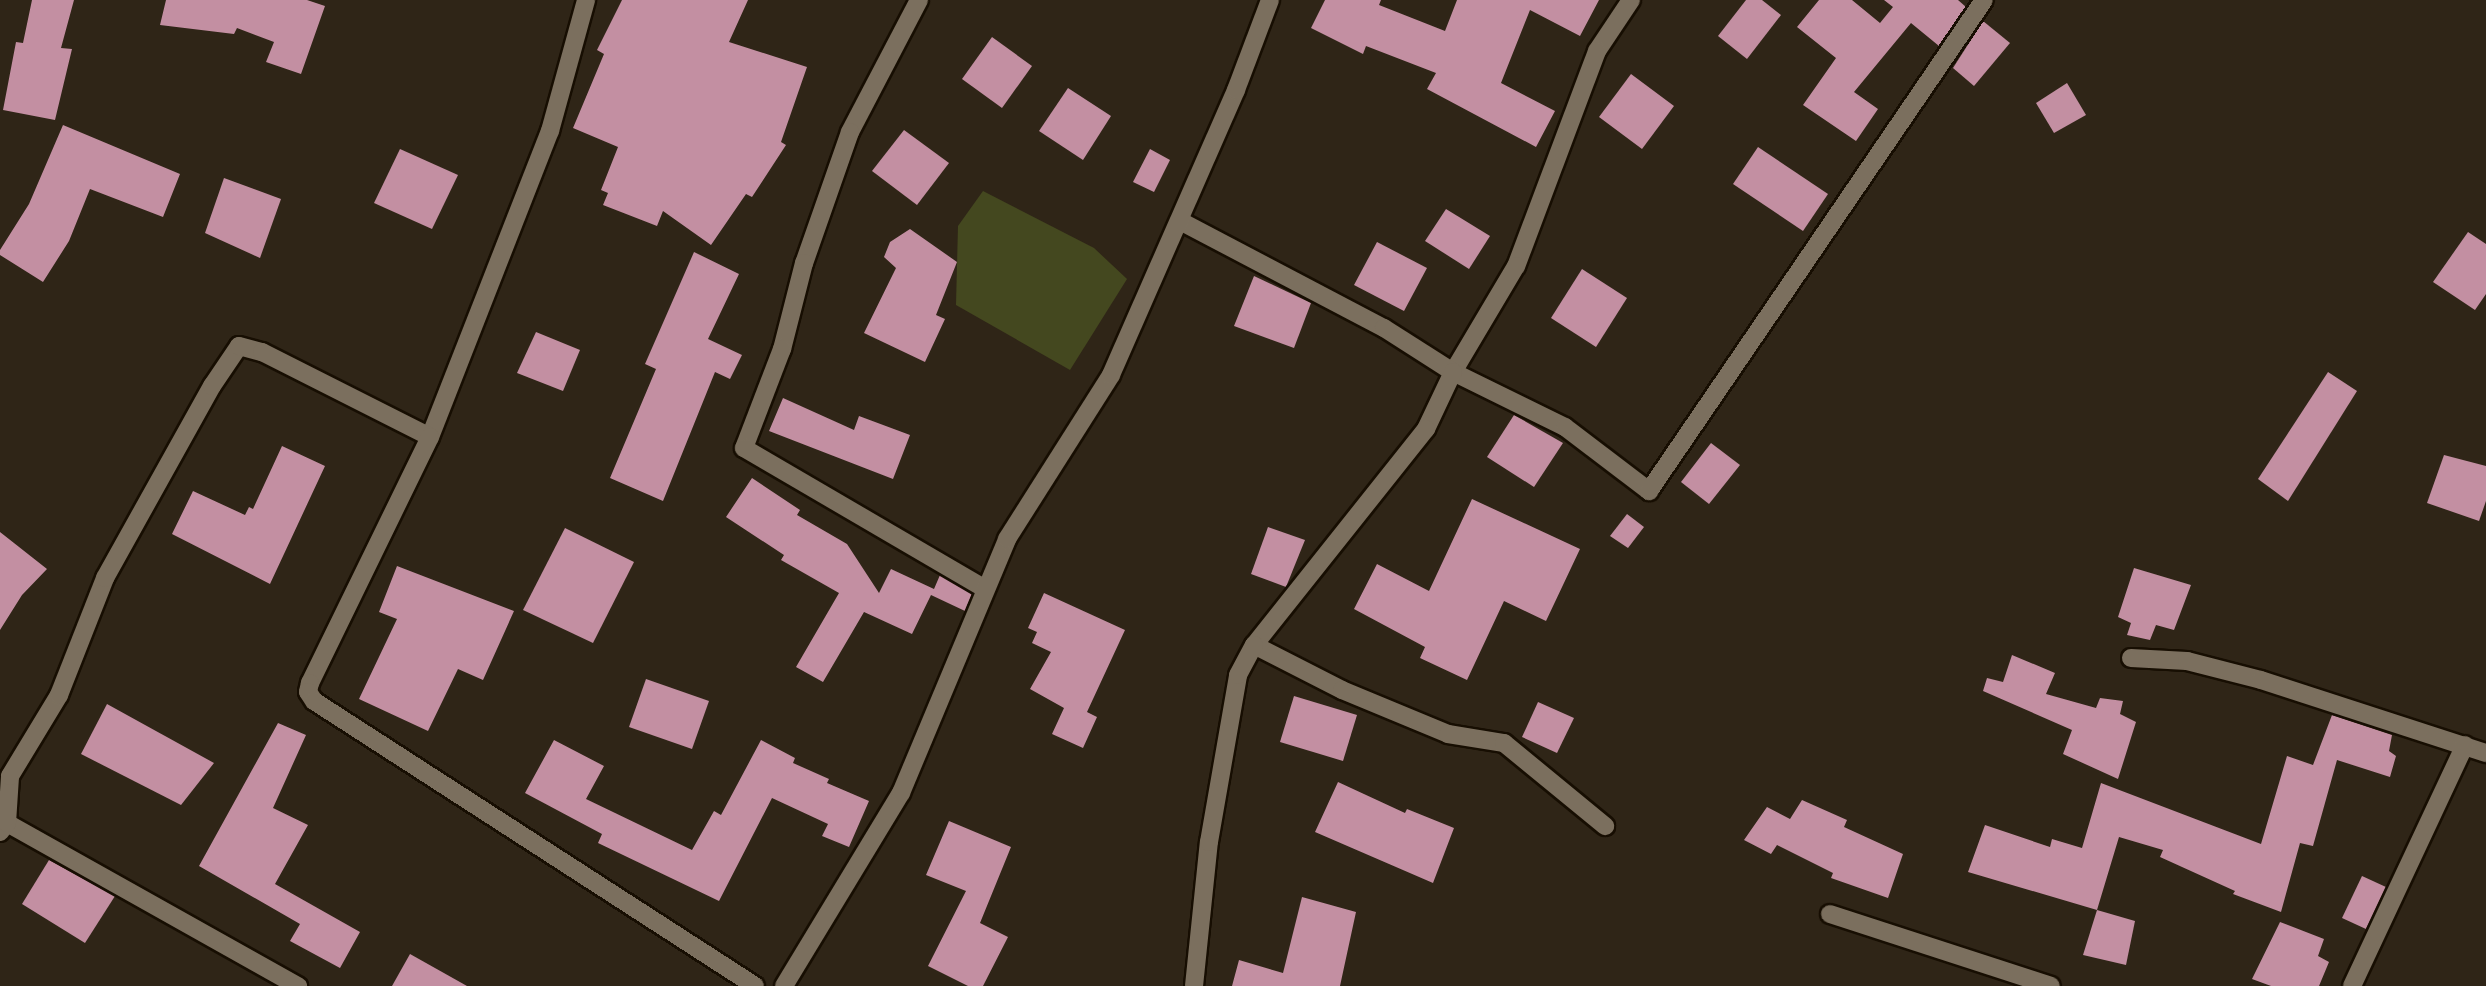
<!DOCTYPE html>
<html>
<head>
<meta charset="utf-8">
<style>
  body { margin:0 }
  #map { position:relative; width:2486px; height:986px; overflow:hidden; background:#2f2517; font-family:"Work Sans",sans-serif }
  div>[style] { position:absolute }
  .green>* { inset:0; background:#44481f }
  .building>* { inset:0; background:#c38fa2 }
  .roads { filter:drop-shadow(2px 0 #170e02) drop-shadow(-2px 0 #170e02) drop-shadow(0 2px #170e02) drop-shadow(0 -2px #170e02) }
  .street>* { height:18px; margin:-9px; padding:0 9px; transform-origin:9px; border-radius:9px; background:#7b6f5e }
  span { translate:-50% -50%; white-space:nowrap; text-align:center; line-height:1.15; -webkit-text-stroke:7px #2f2517; paint-order:stroke }
</style>
</head>
<body>
<div id="map">
  <div class="green">
    <div style="clip-path:polygon(983px 191px,1094px 248px,1127px 279px,1070px 370px,956px 305px,958px 226px)"></div>
  </div>
  <div class="building">
    <div style="clip-path:polygon(32px 0,74px 0,61px 48px,72px 49px,55px 120px,3px 110px,16px 42px,23px 43px)"></div>
    <div style="clip-path:polygon(166px 0,307px 0,325px 6px,301px 74px,266px 62px,274px 42px,237px 28px,234px 34px,160px 25px)"></div>
    <div style="clip-path:polygon(622px 0,748px 0,729px 42px,807px 67px,781px 142px,786px 145px,752px 197px,746px 194px,711px 245px,663px 211px,657px 226px,603px 205px,608px 193px,601px 190px,618px 147px,573px 128px,604px 54px,597px 50px)"></div>
    <div style="clip-path:polygon(1325px 0,1381px 0,1379px 5px,1445px 31px,1457px 0,1599px 0,1580px 36px,1530px 10px,1501px 83px,1555px 111px,1536px 147px,1427px 89px,1436px 73px,1366px 46px,1363px 54px,1311px 28px)"></div>
    <div style="clip-path:polygon(1746px 0,1762px 0,1781px 15px,1747px 59px,1718px 36px)"></div>
    <div style="clip-path:polygon(1819px 0,1852px 0,1880px 23px,1893px 7px,1884px 0,1958px 0,1966px 7px,1939px 46px,1911px 23px,1854px 92px,1878px 109px,1856px 141px,1803px 105px,1836px 58px,1797px 27px)"></div>
    <div style="clip-path:polygon(1983px 21px,2010px 43px,1974px 86px,1953px 68px)"></div>
    <div style="clip-path:polygon(992px 37px,1032px 66px,1002px 108px,962px 79px)"></div>
    <div style="clip-path:polygon(1631px 74px,1674px 106px,1642px 149px,1599px 117px)"></div>
    <div style="clip-path:polygon(2067px 83px,2086px 115px,2054px 133px,2036px 103px)"></div>
    <div style="clip-path:polygon(1068px 88px,1111px 116px,1083px 160px,1039px 131px)"></div>
    <div style="clip-path:polygon(63px 125px,180px 174px,163px 217px,90px 189px,69px 241px,43px 282px,0 255px,0 250px,29px 204px)"></div>
    <div style="clip-path:polygon(904px 130px,949px 163px,917px 205px,872px 171px)"></div>
    <div style="clip-path:polygon(1758px 147px,1828px 194px,1803px 231px,1733px 184px)"></div>
    <div style="clip-path:polygon(400px 149px,458px 175px,432px 229px,374px 203px)"></div>
    <div style="clip-path:polygon(1150px 149px,1170px 160px,1154px 192px,1133px 182px)"></div>
    <div style="clip-path:polygon(224px 178px,281px 199px,260px 258px,205px 233px)"></div>
    <div style="clip-path:polygon(1446px 209px,1490px 236px,1469px 269px,1425px 241px)"></div>
    <div style="clip-path:polygon(910px 229px,957px 262px,936px 315px,945px 319px,925px 362px,864px 333px,896px 268px,884px 257px,890px 242px)"></div>
    <div style="clip-path:polygon(2468px 232px,2486px 244px,2486px 294px,2475px 310px,2433px 282px)"></div>
    <div style="clip-path:polygon(1377px 242px,1427px 268px,1404px 311px,1354px 285px)"></div>
    <div style="clip-path:polygon(694px 252px,739px 274px,708px 339px,742px 355px,730px 379px,715px 372px,663px 501px,610px 478px,656px 369px,645px 364px)"></div>
    <div style="clip-path:polygon(1582px 269px,1627px 298px,1596px 347px,1551px 318px)"></div>
    <div style="clip-path:polygon(1254px 276px,1311px 303px,1294px 348px,1234px 326px)"></div>
    <div style="clip-path:polygon(536px 332px,580px 350px,563px 391px,517px 373px)"></div>
    <div style="clip-path:polygon(2328px 372px,2357px 391px,2288px 501px,2258px 479px)"></div>
    <div style="clip-path:polygon(783px 398px,854px 430px,859px 416px,910px 435px,893px 479px,769px 431px)"></div>
    <div style="clip-path:polygon(1514px 415px,1563px 443px,1534px 487px,1487px 457px)"></div>
    <div style="clip-path:polygon(1711px 443px,1740px 465px,1709px 504px,1681px 482px)"></div>
    <div style="clip-path:polygon(282px 446px,325px 466px,270px 584px,172px 534px,193px 491px,245px 515px,249px 507px,253px 509px)"></div>
    <div style="clip-path:polygon(2444px 455px,2486px 466px,2486px 501px,2479px 521px,2427px 503px)"></div>
    <div style="clip-path:polygon(752px 478px,800px 510px,797px 515px,847px 544px,879px 593px,891px 569px,934px 589px,940px 575px,972px 594px,965px 611px,931px 595px,912px 634px,864px 612px,823px 682px,796px 667px,839px 593px,781px 560px,784px 555px,726px 517px)"></div>
    <div style="clip-path:polygon(1472px 499px,1580px 549px,1546px 621px,1504px 601px,1467px 680px,1420px 658px,1425px 647px,1354px 609px,1377px 564px,1429px 591px)"></div>
    <div style="clip-path:polygon(1627px 514px,1644px 527px,1628px 548px,1610px 536px)"></div>
    <div style="clip-path:polygon(1268px 527px,1305px 540px,1286px 587px,1251px 574px)"></div>
    <div style="clip-path:polygon(565px 528px,634px 562px,593px 643px,523px 610px)"></div>
    <div style="clip-path:polygon(0 532px,47px 569px,22px 595px,0 630px)"></div>
    <div style="clip-path:polygon(397px 566px,514px 611px,483px 680px,458px 669px,428px 731px,359px 699px,397px 619px,379px 612px)"></div>
    <div style="clip-path:polygon(2134px 568px,2191px 585px,2174px 630px,2156px 625px,2150px 640px,2127px 635px,2131px 623px,2118px 617px)"></div>
    <div style="clip-path:polygon(1044px 593px,1125px 630px,1087px 712px,1097px 717px,1083px 748px,1052px 734px,1064px 708px,1030px 689px,1051px 652px,1032px 643px,1037px 632px,1028px 628px)"></div>
    <div style="clip-path:polygon(2012px 655px,2055px 673px,2046px 694px,2096px 708px,2100px 698px,2123px 701px,2120px 714px,2136px 722px,2118px 779px,2063px 754px,2072px 730px,1983px 691px,1987px 678px,2003px 682px)"></div>
    <div style="clip-path:polygon(646px 679px,709px 701px,692px 749px,629px 727px)"></div>
    <div style="clip-path:polygon(1294px 696px,1357px 715px,1343px 761px,1280px 742px)"></div>
    <div style="clip-path:polygon(1538px 702px,1574px 718px,1557px 753px,1522px 737px)"></div>
    <div style="clip-path:polygon(107px 704px,214px 763px,181px 805px,81px 754px)"></div>
    <div style="clip-path:polygon(2332px 715px,2392px 735px,2389px 751px,2396px 756px,2390px 777px,2337px 760px,2313px 846px,2300px 843px,2281px 912px,2233px 894px,2235px 891px,2160px 857px,2163px 850px,2119px 837px,2097px 910px,1968px 872px,1985px 825px,2050px 847px,2052px 839px,2082px 848px,2101px 783px,2261px 844px,2287px 756px,2313px 765px)"></div>
    <div style="clip-path:polygon(278px 723px,306px 735px,273px 808px,308px 825px,275px 884px,360px 932px,340px 968px,290px 941px,300px 924px,199px 866px)"></div>
    <div style="clip-path:polygon(554px 740px,604px 766px,586px 799px,692px 850px,714px 811px,721px 815px,761px 740px,795px 758px,793px 763px,829px 779px,827px 783px,869px 801px,849px 847px,822px 836px,828px 824px,772px 798px,719px 901px,598px 843px,602px 834px,525px 793px)"></div>
    <div style="clip-path:polygon(1338px 782px,1405px 813px,1407px 809px,1454px 828px,1433px 883px,1315px 832px)"></div>
    <div style="clip-path:polygon(1802px 800px,1847px 820px,1844px 827px,1903px 854px,1888px 898px,1831px 878px,1833px 873px,1777px 845px,1771px 854px,1744px 840px,1767px 807px,1790px 819px)"></div>
    <div style="clip-path:polygon(949px 821px,1011px 847px,980px 923px,1008px 937px,983px 986px,968px 986px,928px 966px,966px 891px,926px 875px)"></div>
    <div style="clip-path:polygon(49px 860px,115px 896px,85px 943px,22px 904px)"></div>
    <div style="clip-path:polygon(2362px 876px,2386px 887px,2366px 929px,2342px 918px)"></div>
    <div style="clip-path:polygon(1302px 897px,1356px 912px,1340px 986px,1232px 986px,1239px 960px,1283px 973px)"></div>
    <div style="clip-path:polygon(2097px 910px,2135px 921px,2126px 965px,2083px 955px)"></div>
    <div style="clip-path:polygon(2280px 922px,2324px 939px,2318px 956px,2329px 962px,2319px 986px,2271px 986px,2252px 979px)"></div>
    <div style="clip-path:polygon(410px 954px,467px 986px,392px 986px)"></div>
  </div>
  <div class="roads">
    <div class="street">
      <div style="left:919px;top:0;width:149px;rotate:117.6deg"></div>
      <div style="left:850px;top:132px;width:139px;rotate:109.3deg"></div>
      <div style="left:804px;top:263px;width:89px;rotate:104.3deg"></div>
      <div style="left:782px;top:349px;width:106px;rotate:111deg"></div>
      <div style="left:744px;top:448px;width:278px;rotate:30.3deg"></div>
      <div style="left:1631px;top:0;width:61px;rotate:123.7deg"></div>
      <div style="left:1597px;top:51px;width:230px;rotate:110.6deg"></div>
      <div style="left:1516px;top:266px;width:123px;rotate:120.7deg"></div>
      <div style="left:1453px;top:372px;width:125px;rotate:26.2deg"></div>
      <div style="left:1565px;top:427px;width:106px;rotate:37.3deg"></div>
      <div style="left:1649px;top:491px;width:594px;rotate:-55.7deg"></div>
      <div style="left:1180px;top:221px;width:230px;rotate:27.7deg"></div>
      <div style="left:1384px;top:328px;width:82px;rotate:32.5deg"></div>
      <div style="left:1453px;top:372px;width:63px;rotate:115.3deg"></div>
      <div style="left:1426px;top:429px;width:276px;rotate:128.5deg"></div>
      <div style="left:1254px;top:645px;width:99px;rotate:27.1deg"></div>
      <div style="left:1342px;top:690px;width:115px;rotate:22.5deg"></div>
      <div style="left:1448px;top:734px;width:57px;rotate:9.1deg"></div>
      <div style="left:1504px;top:743px;width:131px;rotate:39.4deg"></div>
      <div style="left:430px;top:437px;width:329px;rotate:-68.6deg"></div>
      <div style="left:550px;top:131px;width:136px;rotate:-74.6deg"></div>
      <div style="left:2131px;top:658px;width:56px;rotate:3.1deg"></div>
      <div style="left:2187px;top:661px;width:76px;rotate:14.4deg"></div>
      <div style="left:2261px;top:680px;width:237px;rotate:18deg"></div>
      <div style="left:7px;top:823px;width:334px;rotate:29.3deg"></div>
      <div style="left:0;top:832px;width:11px;rotate:-52deg"></div>
      <div style="left:7px;top:823px;width:47px;rotate:-86.3deg"></div>
      <div style="left:10px;top:776px;width:95px;rotate:-58.8deg"></div>
      <div style="left:59px;top:695px;width:126px;rotate:-68.5deg"></div>
      <div style="left:105px;top:578px;width:220px;rotate:-60.9deg"></div>
      <div style="left:212px;top:386px;width:48px;rotate:-56deg"></div>
      <div style="left:239px;top:346px;width:24px;rotate:15deg"></div>
      <div style="left:262px;top:352px;width:188px;rotate:26.8deg"></div>
      <div style="left:430px;top:437px;width:274px;rotate:116deg"></div>
      <div style="left:310px;top:683px;width:9px;rotate:103deg"></div>
      <div style="left:308px;top:692px;width:11px;rotate:56deg"></div>
      <div style="left:314px;top:701px;width:525px;rotate:32.87deg"></div>
      <div style="left:1830px;top:914px;width:232px;rotate:18deg"></div>
      <div style="left:784px;top:986px;width:226px;rotate:-58.8deg"></div>
      <div style="left:901px;top:793px;width:275px;rotate:-67.3deg"></div>
      <div style="left:1007px;top:539px;width:194px;rotate:-57.6deg"></div>
      <div style="left:1111px;top:375px;width:311px;rotate:-66.3deg"></div>
      <div style="left:1236px;top:90px;width:96px;rotate:-69.3deg"></div>
      <div style="left:1194px;top:986px;width:145px;rotate:-84.1deg"></div>
      <div style="left:1209px;top:842px;width:169px;rotate:-80.1deg"></div>
      <div style="left:1238px;top:675px;width:34px;rotate:-62deg"></div>
      <div style="left:2352px;top:986px;width:266px;rotate:-64.9deg"></div>
    </div>
  </div>
</div>
</body>
</html>
